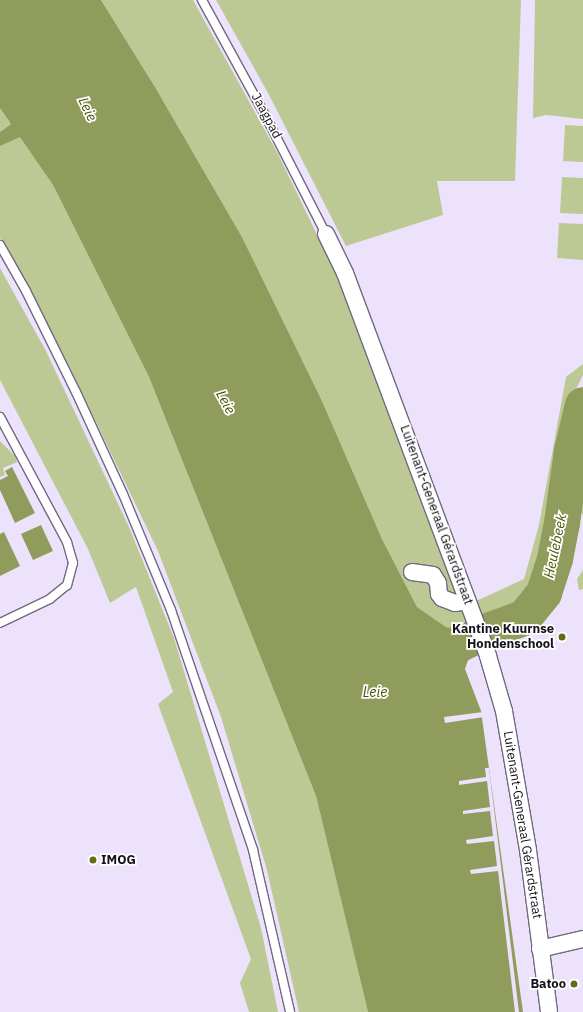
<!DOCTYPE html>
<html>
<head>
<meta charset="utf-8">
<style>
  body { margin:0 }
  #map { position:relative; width:583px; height:1012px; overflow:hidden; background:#ede2fc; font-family:"IBM Plex Sans",sans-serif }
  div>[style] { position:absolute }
  .green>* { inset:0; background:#bdc994 }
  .water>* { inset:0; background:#8f9c5b }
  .pier>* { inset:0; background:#ede2fc }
  .river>* { height:36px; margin:-18px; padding:0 18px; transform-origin:18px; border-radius:18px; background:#8f9c5b }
  .roads { filter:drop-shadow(1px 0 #71687e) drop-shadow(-1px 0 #71687e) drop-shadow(0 1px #71687e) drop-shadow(0 -1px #71687e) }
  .lane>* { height:8px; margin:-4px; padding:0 4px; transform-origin:4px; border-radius:4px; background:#fff }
  .street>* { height:16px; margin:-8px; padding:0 8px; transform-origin:8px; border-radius:8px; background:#fff }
  .dots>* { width:11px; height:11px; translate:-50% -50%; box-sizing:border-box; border:2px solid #fff; border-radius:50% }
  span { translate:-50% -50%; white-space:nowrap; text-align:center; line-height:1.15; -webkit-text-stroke:3.5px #fff; paint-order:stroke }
  .street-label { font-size:13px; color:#141119 }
  .poi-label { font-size:13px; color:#141119; font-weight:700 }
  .right { translate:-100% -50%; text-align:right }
  .left { translate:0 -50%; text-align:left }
  .water-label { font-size:14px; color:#495303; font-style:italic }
</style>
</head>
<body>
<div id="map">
  <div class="green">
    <div style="clip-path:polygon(101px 0,193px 0,277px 152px,339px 280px,470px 629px,463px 632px,446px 627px,417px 607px,382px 539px,322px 401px,242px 237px,155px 87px)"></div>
    <div style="clip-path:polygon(216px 0,521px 0,515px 181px,437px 181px,443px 215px,346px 246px,268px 93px)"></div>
    <div style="clip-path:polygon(535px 0,583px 0,583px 119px,546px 115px,533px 118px)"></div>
    <div style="clip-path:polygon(0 108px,11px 124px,0 132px)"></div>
    <div style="clip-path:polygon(565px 125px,583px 126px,583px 162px,563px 161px)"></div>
    <div style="clip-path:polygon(20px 136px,53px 185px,149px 377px,316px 796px,368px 1012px,299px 1012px,267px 870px,221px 717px,158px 551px,69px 366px,0 237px,0 146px)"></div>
    <div style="clip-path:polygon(562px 177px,583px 178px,583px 214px,560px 213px)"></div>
    <div style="clip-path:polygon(559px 223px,583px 224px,583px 260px,557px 258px)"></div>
    <div style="clip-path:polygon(0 268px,46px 351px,129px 527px,174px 638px,261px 928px,278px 1012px,249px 1012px,240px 983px,251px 959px,158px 704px,173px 692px,136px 587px,110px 603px,88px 549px,0 380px)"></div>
    <div style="clip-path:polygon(583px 364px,583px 375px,577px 387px,549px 512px,540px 584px,532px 593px,516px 606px,498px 615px,482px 620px,474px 602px,524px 579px,539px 525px,566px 377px)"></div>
    <div style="clip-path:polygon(0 441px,15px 456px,17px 462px,3px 468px,5px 475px,0 477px)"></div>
    <div style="clip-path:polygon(583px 484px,583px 515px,575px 502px)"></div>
    <div style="clip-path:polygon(583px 570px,583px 589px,579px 590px,577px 579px)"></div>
  </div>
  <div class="water">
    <div style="clip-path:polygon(0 0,101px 0,155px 87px,242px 237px,322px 401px,382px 539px,417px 607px,446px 627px,463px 632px,470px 654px,465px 669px,481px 711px,523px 1012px,368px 1012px,316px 796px,149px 377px,53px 185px,20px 137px,0 146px,0 132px,11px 124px,0 108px)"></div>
    <div style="clip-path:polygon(12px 467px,35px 513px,15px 523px,0 490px,0 480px,8px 476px,5px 471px)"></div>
    <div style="clip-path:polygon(41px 525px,53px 551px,33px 560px,21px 534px)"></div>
    <div style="clip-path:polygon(4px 532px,20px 566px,0 576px,0 534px)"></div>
  </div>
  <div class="pier">
    <div style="clip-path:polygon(483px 712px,484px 717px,445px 723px,444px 717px)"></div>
    <div style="clip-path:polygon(485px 768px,489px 768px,519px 1012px,515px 1012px,498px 871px,471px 874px,470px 870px,497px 866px,494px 841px,467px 844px,466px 840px,493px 836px,490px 811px,463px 814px,463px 811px,490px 807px,487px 781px,459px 785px,459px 781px,486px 777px)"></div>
  </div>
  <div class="river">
    <div style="left:419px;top:651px;width:42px;rotate:-9.7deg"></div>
    <div style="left:460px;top:644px;width:31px;rotate:-25deg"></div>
    <div style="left:488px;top:631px;width:38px;rotate:-20deg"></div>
    <div style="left:524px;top:618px;width:32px;rotate:-51deg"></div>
    <div style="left:544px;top:593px;width:36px;rotate:-72deg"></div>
    <div style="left:555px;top:559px;width:37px;rotate:-79deg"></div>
    <div style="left:562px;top:523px;width:73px;rotate:-82.1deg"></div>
    <div style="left:572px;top:451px;width:47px;rotate:-76.6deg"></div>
  </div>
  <div class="roads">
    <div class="lane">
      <div style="left:202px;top:0;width:131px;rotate:61.3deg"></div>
      <div style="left:265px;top:115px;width:134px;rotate:62.9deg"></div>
      <div style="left:0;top:245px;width:53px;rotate:60.5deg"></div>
      <div style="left:26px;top:291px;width:113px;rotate:63.7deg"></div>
      <div style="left:76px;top:392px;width:112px;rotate:65.3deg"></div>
      <div style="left:123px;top:494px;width:126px;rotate:67.5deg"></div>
      <div style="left:171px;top:610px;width:254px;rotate:71.1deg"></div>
      <div style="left:253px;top:850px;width:166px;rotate:77.1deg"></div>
      <div style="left:0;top:417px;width:142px;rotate:61.8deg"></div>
      <div style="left:67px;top:542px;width:22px;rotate:74deg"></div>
      <div style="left:73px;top:563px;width:23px;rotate:105deg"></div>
      <div style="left:67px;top:585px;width:22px;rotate:141deg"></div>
      <div style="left:50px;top:599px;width:55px;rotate:154.4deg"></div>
    </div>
    <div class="street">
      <div style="left:326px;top:234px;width:43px;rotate:64deg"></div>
      <div style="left:345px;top:273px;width:409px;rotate:69.5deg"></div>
      <div style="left:488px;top:656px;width:57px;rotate:73.8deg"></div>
      <div style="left:504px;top:711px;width:141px;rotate:80.2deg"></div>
      <div style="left:528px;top:850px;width:163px;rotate:82.6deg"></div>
      <div style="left:412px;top:572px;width:21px;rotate:8deg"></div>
      <div style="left:433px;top:575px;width:9px;rotate:58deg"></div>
      <div style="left:438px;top:583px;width:11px;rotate:85deg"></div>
      <div style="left:439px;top:594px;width:5px;rotate:53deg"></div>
      <div style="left:442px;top:598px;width:14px;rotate:21deg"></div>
      <div style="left:455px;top:603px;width:6px;rotate:-9deg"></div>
      <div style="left:540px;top:949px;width:44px;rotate:-13.1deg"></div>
    </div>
  </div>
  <div class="dots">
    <div style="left:562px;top:637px;background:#606e17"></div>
    <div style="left:93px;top:860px;background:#606e17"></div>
    <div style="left:574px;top:984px;background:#606e17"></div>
  </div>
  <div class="street-label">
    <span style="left:266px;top:116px;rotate:62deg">Jaagpad</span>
    <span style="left:436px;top:515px;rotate:70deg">Luitenant-Generaal Gérardstraat</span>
    <span style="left:522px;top:825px;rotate:81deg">Luitenant-Generaal Gérardstraat</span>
  </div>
  <div class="poi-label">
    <span class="right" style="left:554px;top:637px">Kantine Kuurnse<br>Hondenschool</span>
    <span class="left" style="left:101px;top:860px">IMOG</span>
    <span class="right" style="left:566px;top:984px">Batoo</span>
  </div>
  <div class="water-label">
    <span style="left:88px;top:109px;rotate:65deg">Leie</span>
    <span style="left:226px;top:402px;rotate:62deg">Leie</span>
    <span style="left:555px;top:546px;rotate:-78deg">Heulebeek</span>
    <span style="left:375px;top:692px">Leie</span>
  </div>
</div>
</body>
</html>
